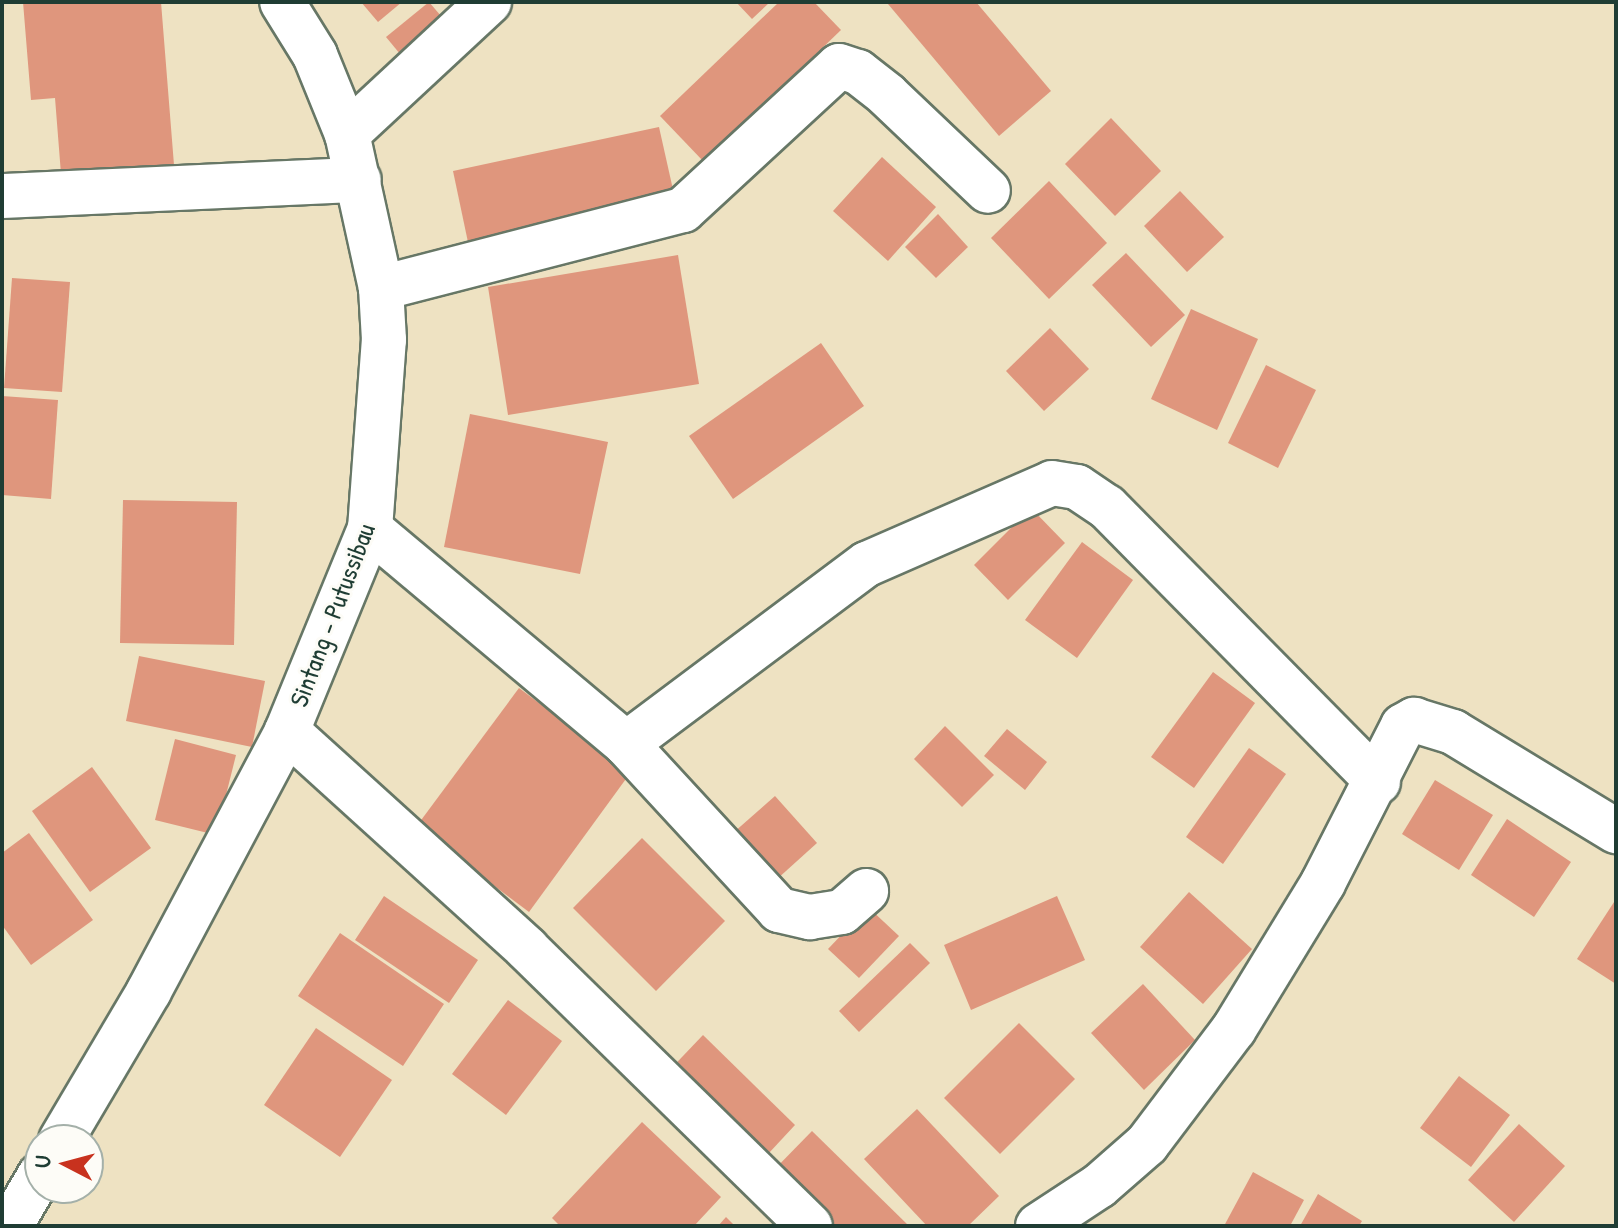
<!DOCTYPE html>
<html>
<head>
<meta charset="utf-8">
<style>
  body { margin:0 }
  #map { position:relative; width:1618px; height:1228px; overflow:hidden; background:#eee2c2; font-family:"Patrick Hand",sans-serif }
  div>[style] { position:absolute }
  .building>* { inset:0; background:#df967d }
  .roads { filter:drop-shadow(2px 0 #677766) drop-shadow(-2px 0 #677766) drop-shadow(0 2px #677766) drop-shadow(0 -2px #677766) }
  .minor>* { height:44px; margin:-22px; padding:0 22px; transform-origin:22px; border-radius:22px; background:#fff }
  .highway>* { height:44px; margin:-22px; padding:0 22px; transform-origin:22px; border-radius:22px; background:#fff }
  span { translate:-50% -50%; white-space:nowrap; text-align:center; line-height:1.15; -webkit-text-stroke:6px #fdfcf7; paint-order:stroke }
  .street-label { font-size:26px; color:#1f3d34 }
  .frame { position:absolute; inset:0; border:4px solid #1f3d34; pointer-events:none }
  .north { position:absolute; left:24px; top:1124px; width:80px; height:80px; box-sizing:border-box; background:#fdfcf7; border:2px solid #a4b0a9; border-radius:50%; rotate:276deg; font-size:22px; font-weight:700; line-height:32px; text-align:center; color:#1f3d34 }
  .north::after { content:''; display:block; margin:auto; width:28px; height:36px; background:#c8321e; clip-path:polygon(50% 0,100% 100%,50% 72%,0 100%) }
</style>
</head>
<body>
<div id="map">
  <div class="building">
    <div style="clip-path:polygon(23px 2px,161px 2px,174px 165px,61px 174px,55px 98px,31px 100px)"></div>
    <div style="clip-path:polygon(361px 2px,402px 2px,378px 22px)"></div>
    <div style="clip-path:polygon(429px 2px,453px 30px,410px 66px,386px 37px)"></div>
    <div style="clip-path:polygon(736px 2px,770px 2px,752px 19px)"></div>
    <div style="clip-path:polygon(779px 2px,814px 2px,841px 30px,704px 162px,660px 116px)"></div>
    <div style="clip-path:polygon(976px 2px,1051px 91px,999px 136px,888px 4px)"></div>
    <div style="clip-path:polygon(1111px 118px,1161px 171px,1115px 216px,1065px 164px)"></div>
    <div style="clip-path:polygon(659px 127px,676px 203px,469px 247px,453px 171px)"></div>
    <div style="clip-path:polygon(882px 157px,936px 207px,888px 261px,833px 211px)"></div>
    <div style="clip-path:polygon(1049px 181px,1107px 243px,1049px 299px,991px 238px)"></div>
    <div style="clip-path:polygon(1180px 191px,1224px 237px,1187px 272px,1144px 226px)"></div>
    <div style="clip-path:polygon(938px 214px,968px 247px,936px 278px,905px 247px)"></div>
    <div style="clip-path:polygon(1126px 253px,1185px 315px,1151px 347px,1092px 285px)"></div>
    <div style="clip-path:polygon(678px 255px,699px 384px,508px 415px,488px 287px)"></div>
    <div style="clip-path:polygon(12px 278px,70px 282px,62px 392px,4px 388px)"></div>
    <div style="clip-path:polygon(1191px 309px,1258px 339px,1217px 430px,1151px 399px)"></div>
    <div style="clip-path:polygon(1050px 328px,1089px 369px,1044px 411px,1006px 371px)"></div>
    <div style="clip-path:polygon(821px 343px,864px 406px,733px 499px,689px 436px)"></div>
    <div style="clip-path:polygon(1266px 365px,1316px 390px,1278px 468px,1228px 443px)"></div>
    <div style="clip-path:polygon(2px 396px,58px 400px,51px 499px,2px 495px)"></div>
    <div style="clip-path:polygon(470px 414px,608px 442px,580px 574px,444px 547px)"></div>
    <div style="clip-path:polygon(123px 500px,237px 502px,234px 645px,120px 643px)"></div>
    <div style="clip-path:polygon(1031px 508px,1065px 543px,1008px 600px,974px 565px)"></div>
    <div style="clip-path:polygon(1082px 542px,1133px 580px,1077px 658px,1025px 620px)"></div>
    <div style="clip-path:polygon(139px 656px,265px 681px,252px 747px,126px 721px)"></div>
    <div style="clip-path:polygon(1213px 672px,1255px 703px,1194px 788px,1151px 757px)"></div>
    <div style="clip-path:polygon(519px 688px,631px 772px,529px 912px,416px 827px)"></div>
    <div style="clip-path:polygon(945px 726px,994px 775px,962px 807px,914px 759px)"></div>
    <div style="clip-path:polygon(1007px 729px,1047px 762px,1025px 790px,984px 756px)"></div>
    <div style="clip-path:polygon(175px 739px,236px 755px,216px 835px,155px 820px)"></div>
    <div style="clip-path:polygon(1249px 748px,1286px 774px,1223px 864px,1186px 837px)"></div>
    <div style="clip-path:polygon(92px 767px,151px 848px,90px 892px,32px 811px)"></div>
    <div style="clip-path:polygon(1435px 780px,1493px 815px,1459px 870px,1402px 834px)"></div>
    <div style="clip-path:polygon(775px 796px,817px 843px,776px 880px,733px 833px)"></div>
    <div style="clip-path:polygon(1507px 819px,1571px 862px,1534px 917px,1471px 875px)"></div>
    <div style="clip-path:polygon(29px 833px,93px 920px,31px 965px,2px 925px,2px 853px)"></div>
    <div style="clip-path:polygon(642px 838px,725px 921px,656px 991px,573px 908px)"></div>
    <div style="clip-path:polygon(1189px 892px,1252px 949px,1203px 1004px,1140px 947px)"></div>
    <div style="clip-path:polygon(384px 896px,478px 960px,449px 1003px,355px 940px)"></div>
    <div style="clip-path:polygon(1057px 896px,1085px 960px,971px 1010px,944px 945px)"></div>
    <div style="clip-path:polygon(1616px 899px,1616px 984px,1577px 959px)"></div>
    <div style="clip-path:polygon(868px 907px,899px 936px,859px 978px,828px 949px)"></div>
    <div style="clip-path:polygon(340px 933px,444px 1004px,403px 1066px,298px 996px)"></div>
    <div style="clip-path:polygon(910px 943px,930px 963px,859px 1032px,839px 1011px)"></div>
    <div style="clip-path:polygon(1143px 984px,1195px 1040px,1144px 1090px,1091px 1033px)"></div>
    <div style="clip-path:polygon(508px 1000px,562px 1041px,506px 1115px,452px 1074px)"></div>
    <div style="clip-path:polygon(1019px 1023px,1075px 1079px,1000px 1154px,944px 1098px)"></div>
    <div style="clip-path:polygon(316px 1028px,392px 1080px,340px 1157px,264px 1105px)"></div>
    <div style="clip-path:polygon(703px 1035px,795px 1125px,754px 1169px,662px 1078px)"></div>
    <div style="clip-path:polygon(1459px 1076px,1510px 1115px,1471px 1167px,1420px 1128px)"></div>
    <div style="clip-path:polygon(917px 1109px,999px 1196px,968px 1226px,927px 1226px,864px 1159px)"></div>
    <div style="clip-path:polygon(642px 1122px,721px 1197px,694px 1226px,560px 1226px,552px 1218px)"></div>
    <div style="clip-path:polygon(1519px 1124px,1565px 1166px,1514px 1222px,1468px 1180px)"></div>
    <div style="clip-path:polygon(812px 1131px,909px 1226px,819px 1226px,768px 1176px)"></div>
    <div style="clip-path:polygon(1253px 1172px,1304px 1200px,1290px 1226px,1224px 1226px)"></div>
    <div style="clip-path:polygon(1318px 1194px,1362px 1221px,1359px 1226px,1300px 1226px)"></div>
    <div style="clip-path:polygon(726px 1217px,735px 1226px,718px 1226px)"></div>
  </div>
  <div class="roads">
    <div class="minor">
      <div style="left:347px;top:134px;width:194px;rotate:-42.9deg"></div>
      <div style="left:2px;top:196px;width:357px;rotate:-2.6deg"></div>
      <div style="left:381px;top:288px;width:312px;rotate:-14.5deg"></div>
      <div style="left:683px;top:210px;width:212px;rotate:-42.7deg"></div>
      <div style="left:839px;top:66px;width:20px;rotate:18deg"></div>
      <div style="left:858px;top:72px;width:37px;rotate:38deg"></div>
      <div style="left:887px;top:95px;width:139px;rotate:43.5deg"></div>
      <div style="left:370px;top:529px;width:334px;rotate:40deg"></div>
      <div style="left:626px;top:744px;width:226px;rotate:47.3deg"></div>
      <div style="left:779px;top:910px;width:32px;rotate:13deg"></div>
      <div style="left:810px;top:917px;width:32px;rotate:-9deg"></div>
      <div style="left:842px;top:912px;width:32px;rotate:-41deg"></div>
      <div style="left:287px;top:731px;width:324px;rotate:42.2deg"></div>
      <div style="left:527px;top:949px;width:396px;rotate:44.4deg"></div>
      <div style="left:626px;top:744px;width:301px;rotate:-36.8deg"></div>
      <div style="left:867px;top:564px;width:202px;rotate:-23.6deg"></div>
      <div style="left:1052px;top:483px;width:25px;rotate:9deg"></div>
      <div style="left:1077px;top:487px;width:36px;rotate:34deg"></div>
      <div style="left:1107px;top:507px;width:386px;rotate:45.4deg"></div>
      <div style="left:1038px;top:1226px;width:73px;rotate:-33.3deg"></div>
      <div style="left:1099px;top:1186px;width:64px;rotate:-41.2deg"></div>
      <div style="left:1147px;top:1144px;width:144px;rotate:-52.9deg"></div>
      <div style="left:1234px;top:1029px;width:171px;rotate:-58.6deg"></div>
      <div style="left:1323px;top:883px;width:176px;rotate:-63deg"></div>
      <div style="left:1403px;top:726px;width:13px;rotate:-29deg"></div>
      <div style="left:1414px;top:720px;width:41px;rotate:17.1deg"></div>
      <div style="left:1453px;top:732px;width:191px;rotate:31.3deg"></div>
    </div>
    <div class="highway">
      <div style="left:61px;top:1140px;width:173px;rotate:-59.4deg"></div>
      <div style="left:149px;top:991px;width:294px;rotate:-62deg"></div>
      <div style="left:287px;top:731px;width:218px;rotate:-67.7deg"></div>
      <div style="left:370px;top:529px;width:190px;rotate:-85.8deg"></div>
      <div style="left:384px;top:340px;width:52px;rotate:-93.3deg"></div>
      <div style="left:381px;top:288px;width:158px;rotate:-102.4deg"></div>
      <div style="left:347px;top:134px;width:85px;rotate:-112.1deg"></div>
      <div style="left:315px;top:55px;width:62px;rotate:-121.9deg"></div>
      <div style="left:10px;top:1226px;width:59px;rotate:-59.5deg"></div>
    </div>
  </div>
  <div class="street-label">
    <span style="left:332px;top:615px;rotate:-69deg">Sintang - Putussibau</span>
  </div>
  <div class="frame"></div>
  <div class="north">U</div>
</div>
</body>
</html>
